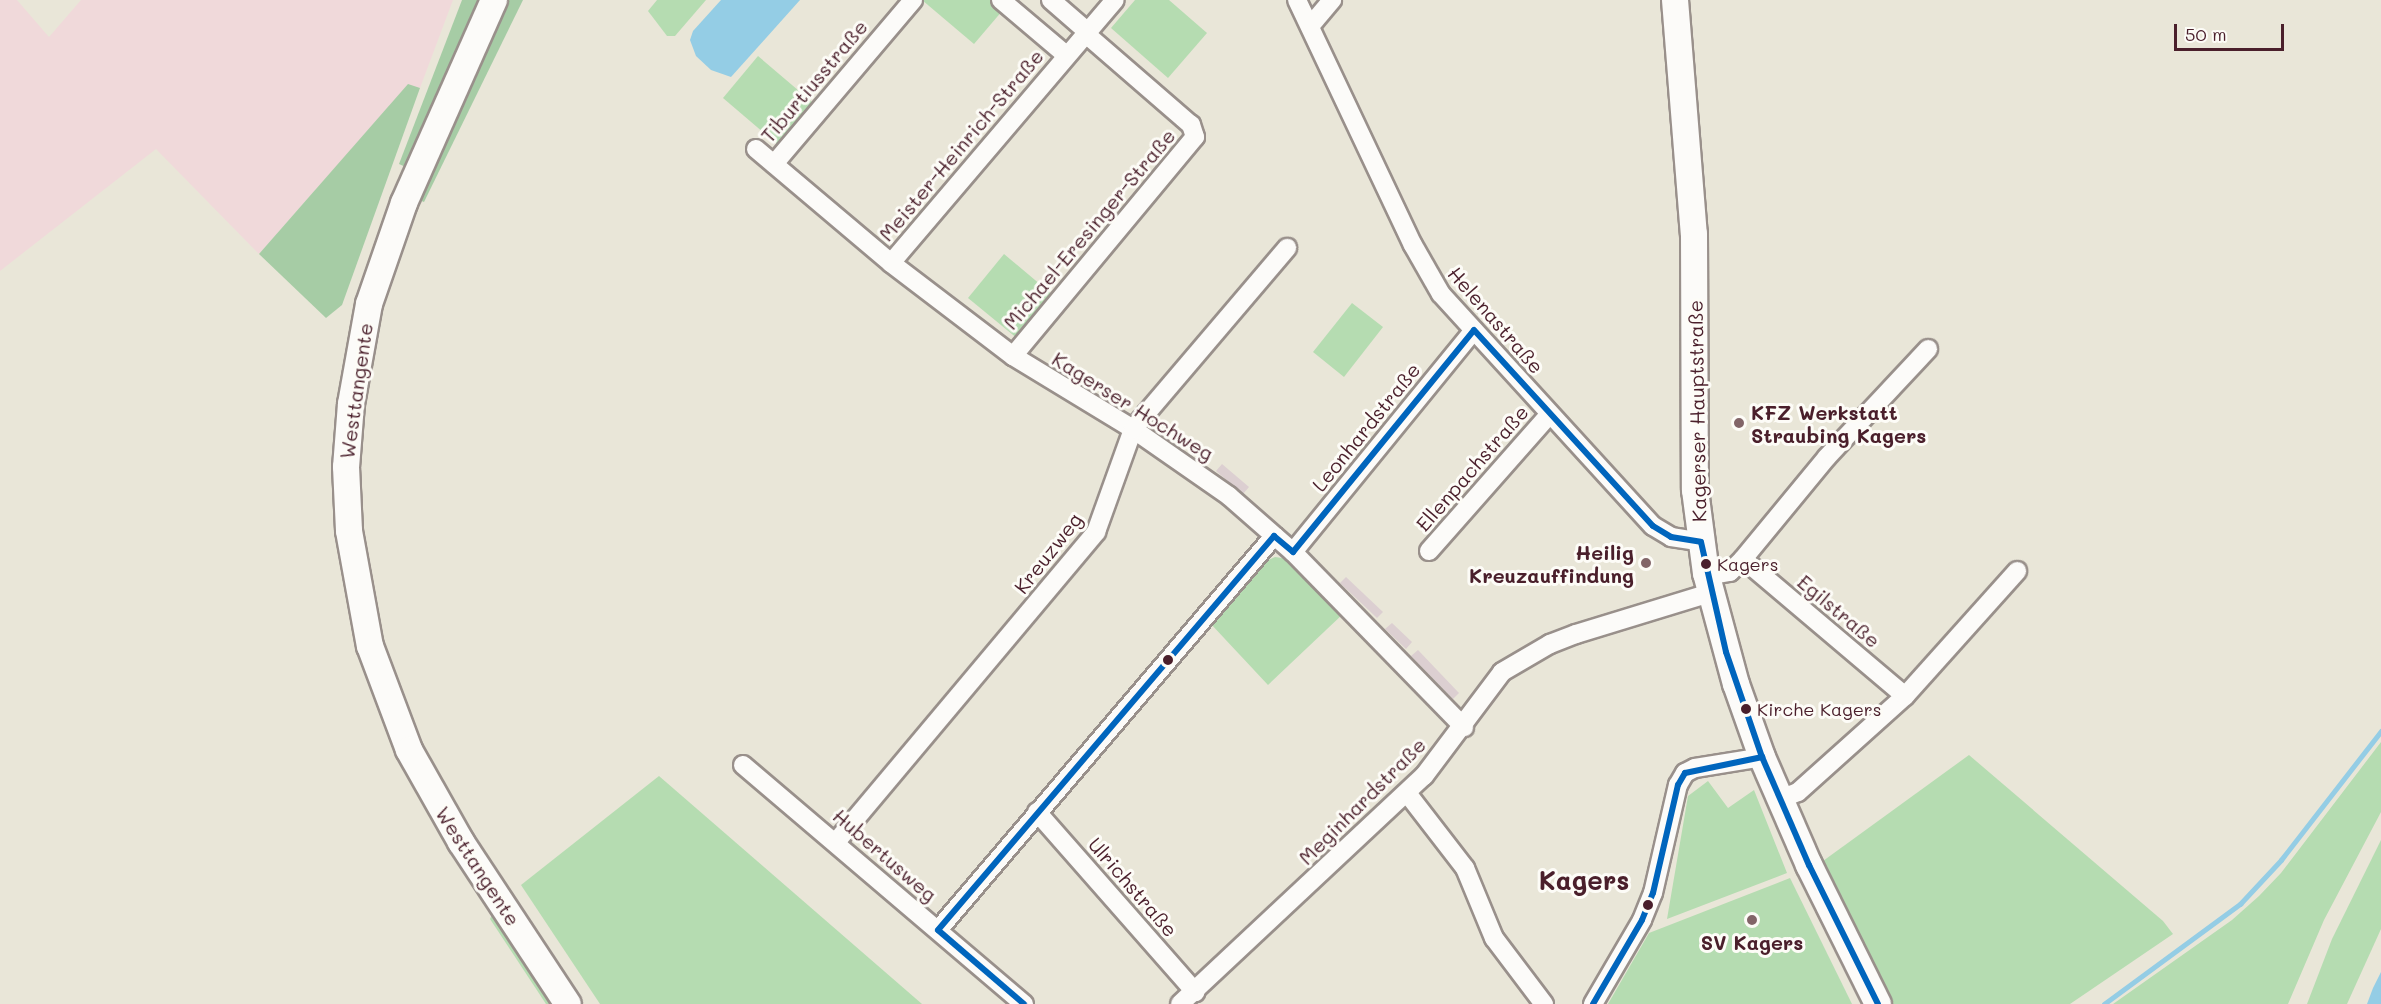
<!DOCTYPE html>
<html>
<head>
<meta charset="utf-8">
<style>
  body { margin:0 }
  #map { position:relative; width:2381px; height:1004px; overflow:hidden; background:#e9e6d8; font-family:Mali,sans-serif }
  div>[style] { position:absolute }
  .built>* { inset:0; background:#f0d9da }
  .industrial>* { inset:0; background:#dccfd1 }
  .green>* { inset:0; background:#b5dcb1 }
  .forest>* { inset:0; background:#a6cca5 }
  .water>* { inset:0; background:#94cde5 }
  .stream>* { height:4.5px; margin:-2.25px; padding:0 2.25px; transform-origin:2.25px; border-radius:2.25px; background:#94cde5 }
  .roads { filter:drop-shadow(2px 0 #99908b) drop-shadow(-2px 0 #99908b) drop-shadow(0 2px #99908b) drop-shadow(0 -2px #99908b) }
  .street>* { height:18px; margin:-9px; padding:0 9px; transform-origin:9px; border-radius:9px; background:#fcfbf9 }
  .secondary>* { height:26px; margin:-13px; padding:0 13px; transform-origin:13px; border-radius:13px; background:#fcfbf9 }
  .bus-1>* { height:6px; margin:-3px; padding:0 3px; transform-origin:3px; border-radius:3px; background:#0065bd }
  .dots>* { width:16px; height:16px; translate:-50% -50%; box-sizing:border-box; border:3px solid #fdfcf7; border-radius:50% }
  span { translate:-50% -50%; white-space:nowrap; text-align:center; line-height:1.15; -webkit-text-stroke:6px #fdfcf7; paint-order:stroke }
  .bus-label { font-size:18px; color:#4a1f2b }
  .left { translate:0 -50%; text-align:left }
  .street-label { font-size:20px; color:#4a1f2b }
  .poi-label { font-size:20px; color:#4a1f2b; font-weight:700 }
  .right { translate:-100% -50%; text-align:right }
  .district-label { font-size:26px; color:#4a1f2b; font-weight:700 }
  .scale { position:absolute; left:2174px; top:24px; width:110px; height:27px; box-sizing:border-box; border:3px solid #4a1f2b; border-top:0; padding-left:8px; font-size:18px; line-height:21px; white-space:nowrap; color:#4a1f2b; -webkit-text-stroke:4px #fdfcf7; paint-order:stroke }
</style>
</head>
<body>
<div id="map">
  <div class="built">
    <div style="clip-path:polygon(0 0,17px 0,49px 37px,81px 0,453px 0,420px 88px,408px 85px,259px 254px,156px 149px,0 271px)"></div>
  </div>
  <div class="industrial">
    <div style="clip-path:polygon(1222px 464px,1249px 487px,1243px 494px,1216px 471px)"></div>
    <div style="clip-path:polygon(1346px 577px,1383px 612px,1377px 618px,1340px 583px)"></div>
    <div style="clip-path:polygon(1392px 623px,1412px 642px,1406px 649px,1385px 629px)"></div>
    <div style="clip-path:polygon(1418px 650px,1459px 693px,1453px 699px,1411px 656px)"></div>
  </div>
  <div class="green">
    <div style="clip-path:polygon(657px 0,706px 0,675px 36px,667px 36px,648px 11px)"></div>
    <div style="clip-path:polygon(922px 0,991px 0,1003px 10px,974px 44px)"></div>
    <div style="clip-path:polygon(1135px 0,1169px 0,1207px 33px,1168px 78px,1111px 28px)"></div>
    <div style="clip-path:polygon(758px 56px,812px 102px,777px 144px,723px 98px)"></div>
    <div style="clip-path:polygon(1004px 254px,1054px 296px,1018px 339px,968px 298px)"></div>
    <div style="clip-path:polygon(1352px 303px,1383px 327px,1344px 377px,1313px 352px)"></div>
    <div style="clip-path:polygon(1275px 557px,1289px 559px,1344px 613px,1268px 685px,1210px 623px,1261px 563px)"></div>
    <div style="clip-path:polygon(2381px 742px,2381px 812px,2324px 920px,2288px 1004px,2113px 1004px,2232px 920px,2259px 896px,2281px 873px)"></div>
    <div style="clip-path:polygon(1969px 755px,2163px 921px,2173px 934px,2070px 1004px,1891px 1004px,1870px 966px,1823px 861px)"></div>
    <div style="clip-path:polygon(659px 776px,922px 1004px,600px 1004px,521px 885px)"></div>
    <div style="clip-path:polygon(1708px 781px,1728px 808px,1754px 790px,1787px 873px,1667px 919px,1688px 796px)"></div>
    <div style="clip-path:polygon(2381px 840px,2381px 929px,2347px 1004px,2307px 1004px,2332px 939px)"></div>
    <div style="clip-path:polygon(1790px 878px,1852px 1004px,1608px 1004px,1649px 933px)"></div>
    <div style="clip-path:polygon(493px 913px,556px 1004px,546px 1004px,490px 919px)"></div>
  </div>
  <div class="forest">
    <div style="clip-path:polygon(462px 0,483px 0,408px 168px,399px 164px)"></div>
    <div style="clip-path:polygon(509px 0,523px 0,424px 202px,419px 200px)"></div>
    <div style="clip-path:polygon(408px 84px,420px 88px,342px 305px,326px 318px,259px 254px)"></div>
  </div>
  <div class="water">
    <div style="clip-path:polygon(721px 0,800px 0,731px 77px,711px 70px,696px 56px,690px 40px,693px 31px)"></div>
    <div style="clip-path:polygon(2381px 972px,2381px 1004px,2367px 1004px,2373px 988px)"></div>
  </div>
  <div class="stream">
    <div style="left:2104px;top:1004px;width:169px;rotate:-36.3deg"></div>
    <div style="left:2240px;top:904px;width:60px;rotate:-47deg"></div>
    <div style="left:2281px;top:860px;width:163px;rotate:-52.2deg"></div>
  </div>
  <div class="roads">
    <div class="street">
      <div style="left:1001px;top:0;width:85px;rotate:40.2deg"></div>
      <div style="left:1051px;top:0;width:49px;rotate:40.9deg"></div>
      <div style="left:1297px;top:0;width:271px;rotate:64.7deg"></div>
      <div style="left:1413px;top:245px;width:56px;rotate:60.3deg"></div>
      <div style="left:1441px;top:294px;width:314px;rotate:47.6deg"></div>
      <div style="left:1653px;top:526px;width:21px;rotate:31deg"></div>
      <div style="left:1671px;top:537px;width:30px;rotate:9deg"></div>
      <div style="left:1311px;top:25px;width:33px;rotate:-50deg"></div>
      <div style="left:756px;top:149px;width:177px;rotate:40.2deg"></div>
      <div style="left:891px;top:263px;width:153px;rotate:37.3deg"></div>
      <div style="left:1013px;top:356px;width:140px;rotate:31.3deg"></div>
      <div style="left:1133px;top:429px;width:117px;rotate:34.9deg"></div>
      <div style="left:1229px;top:496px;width:85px;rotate:41.2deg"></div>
      <div style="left:1293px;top:552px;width:245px;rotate:45.7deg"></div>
      <div style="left:774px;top:164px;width:215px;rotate:-49.7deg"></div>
      <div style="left:891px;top:263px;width:345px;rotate:-49.6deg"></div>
      <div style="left:1013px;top:356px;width:285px;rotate:-50.3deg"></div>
      <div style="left:1195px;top:137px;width:13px;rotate:-108deg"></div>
      <div style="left:1191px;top:125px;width:139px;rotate:-139.1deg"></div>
      <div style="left:1429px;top:551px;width:181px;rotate:-48.6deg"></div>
      <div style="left:1293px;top:552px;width:286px;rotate:-50.8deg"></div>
      <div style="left:1743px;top:559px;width:212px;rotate:40.2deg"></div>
      <div style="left:1707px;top:576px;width:23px;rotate:-10deg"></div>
      <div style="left:1730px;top:572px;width:18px;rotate:-45deg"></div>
      <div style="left:1743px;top:559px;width:132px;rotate:-50.5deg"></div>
      <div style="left:1827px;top:457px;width:148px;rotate:-46.9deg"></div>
      <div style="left:743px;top:765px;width:369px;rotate:40.4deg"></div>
      <div style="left:1407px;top:793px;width:95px;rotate:52.3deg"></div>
      <div style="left:1465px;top:868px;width:76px;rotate:67.5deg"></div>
      <div style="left:1494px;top:938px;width:83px;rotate:52.9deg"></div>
      <div style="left:1780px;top:799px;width:19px;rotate:-21deg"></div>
      <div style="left:1798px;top:792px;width:144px;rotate:-41.9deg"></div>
      <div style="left:1905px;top:696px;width:168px;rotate:-48.1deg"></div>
      <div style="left:1037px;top:812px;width:240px;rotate:48.7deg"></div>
      <div style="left:836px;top:842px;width:405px;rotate:-50deg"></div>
      <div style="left:1096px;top:532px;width:109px;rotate:-70.2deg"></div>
      <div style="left:1133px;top:429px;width:238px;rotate:-49.6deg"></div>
      <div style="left:938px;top:930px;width:518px;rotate:-49.54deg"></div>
      <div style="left:1180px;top:1004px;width:334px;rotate:-43.1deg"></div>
      <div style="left:1424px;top:776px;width:130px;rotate:-53.1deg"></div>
      <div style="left:1502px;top:672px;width:56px;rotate:-30.3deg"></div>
      <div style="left:1550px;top:644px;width:28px;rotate:-21deg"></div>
      <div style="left:1576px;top:634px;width:140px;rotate:-17deg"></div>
      <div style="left:1593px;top:1004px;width:97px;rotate:-59.7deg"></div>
      <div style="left:1642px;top:920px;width:29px;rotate:-68deg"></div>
      <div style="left:1653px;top:893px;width:111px;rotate:-77deg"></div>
      <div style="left:1678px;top:785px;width:14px;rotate:-60deg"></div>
      <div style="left:1685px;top:773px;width:11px;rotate:-27deg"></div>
      <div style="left:1695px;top:768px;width:68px;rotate:-9.3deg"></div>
    </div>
    <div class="secondary">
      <div style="left:494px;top:0;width:222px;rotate:113.9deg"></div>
      <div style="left:404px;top:203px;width:107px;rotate:109.1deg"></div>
      <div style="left:369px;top:304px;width:102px;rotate:100.2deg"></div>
      <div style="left:351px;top:404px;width:63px;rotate:94.5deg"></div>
      <div style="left:346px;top:467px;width:64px;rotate:87.3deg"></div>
      <div style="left:349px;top:531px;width:117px;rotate:79.7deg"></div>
      <div style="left:370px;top:646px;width:111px;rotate:69.4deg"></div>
      <div style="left:409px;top:750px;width:106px;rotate:60.5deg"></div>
      <div style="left:461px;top:842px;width:194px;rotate:56.6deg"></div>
      <div style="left:1675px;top:0;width:235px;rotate:85.4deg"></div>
      <div style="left:1694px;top:234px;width:256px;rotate:89.8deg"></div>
      <div style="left:1695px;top:490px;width:84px;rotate:82.5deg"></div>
      <div style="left:1706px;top:573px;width:115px;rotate:74.9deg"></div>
      <div style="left:1736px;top:684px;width:77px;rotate:70.4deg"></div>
      <div style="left:1762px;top:757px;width:118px;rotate:66.5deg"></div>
      <div style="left:1809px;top:865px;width:155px;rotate:63.6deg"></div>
    </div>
  </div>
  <div class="bus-1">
    <div style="left:1024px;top:1004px;width:113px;rotate:-139.3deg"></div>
    <div style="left:938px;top:930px;width:518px;rotate:-49.54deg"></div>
    <div style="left:1274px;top:536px;width:25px;rotate:40deg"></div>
    <div style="left:1293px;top:552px;width:286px;rotate:-50.8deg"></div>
    <div style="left:1474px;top:330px;width:265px;rotate:47.6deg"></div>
    <div style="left:1653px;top:526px;width:21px;rotate:31deg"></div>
    <div style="left:1671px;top:537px;width:30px;rotate:9deg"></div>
    <div style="left:1701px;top:542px;width:113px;rotate:77.2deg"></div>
    <div style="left:1726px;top:652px;width:111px;rotate:71.1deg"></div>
    <div style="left:1762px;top:757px;width:118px;rotate:66.5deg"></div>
    <div style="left:1809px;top:865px;width:155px;rotate:63.6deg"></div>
    <div style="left:1593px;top:1004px;width:97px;rotate:-59.7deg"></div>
    <div style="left:1642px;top:920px;width:29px;rotate:-68deg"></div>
    <div style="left:1653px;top:893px;width:111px;rotate:-77deg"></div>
    <div style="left:1678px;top:785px;width:14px;rotate:-60deg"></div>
    <div style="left:1685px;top:773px;width:79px;rotate:-11.7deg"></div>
  </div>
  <div class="dots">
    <div style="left:1739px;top:423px;background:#826568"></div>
    <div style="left:1646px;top:563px;background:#826568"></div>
    <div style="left:1706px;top:564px;background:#4a1f2b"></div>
    <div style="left:1168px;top:660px;background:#4a1f2b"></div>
    <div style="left:1746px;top:709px;background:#4a1f2b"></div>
    <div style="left:1648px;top:905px;background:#4a1f2b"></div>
    <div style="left:1752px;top:920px;background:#826568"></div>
  </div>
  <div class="bus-label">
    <span class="left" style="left:1717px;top:564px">Kagers</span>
    <span class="left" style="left:1757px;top:709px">Kirche Kagers</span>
  </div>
  <div class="street-label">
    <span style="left:814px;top:81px;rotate:-50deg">Tiburtiusstraße</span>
    <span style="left:961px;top:145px;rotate:-50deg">Meister-Heinrich-Straße</span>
    <span style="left:1089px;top:229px;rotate:-50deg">Michael-Eresinger-Straße</span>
    <span style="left:1496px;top:320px;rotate:49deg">Helenastraße</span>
    <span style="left:356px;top:391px;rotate:-82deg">Westtangente</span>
    <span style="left:1133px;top:406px;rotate:32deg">Kagerser Hochweg</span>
    <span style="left:1697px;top:411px;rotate:-91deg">Kagerser Hauptstraße</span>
    <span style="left:1366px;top:427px;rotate:-51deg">Leonhardstraße</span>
    <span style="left:1472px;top:468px;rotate:-49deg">Ellenpachstraße</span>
    <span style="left:1048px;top:553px;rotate:-52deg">Kreuzweg</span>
    <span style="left:1839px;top:611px;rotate:40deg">Egilstraße</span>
    <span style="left:1362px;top:801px;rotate:-45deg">Meginhardstraße</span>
    <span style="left:885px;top:855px;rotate:41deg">Hubertusweg</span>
    <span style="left:478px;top:866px;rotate:57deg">Westtangente</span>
    <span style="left:1133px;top:887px;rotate:49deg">Ulrichstraße</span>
  </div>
  <div class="poi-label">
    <span class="left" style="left:1751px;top:424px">KFZ Werkstatt<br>Straubing Kagers</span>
    <span class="right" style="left:1634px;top:564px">Heilig<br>Kreuzauffindung</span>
    <span style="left:1752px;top:942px">SV Kagers</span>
  </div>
  <div class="district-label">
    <span style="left:1584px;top:881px">Kagers</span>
  </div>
  <div class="scale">50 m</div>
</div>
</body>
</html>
